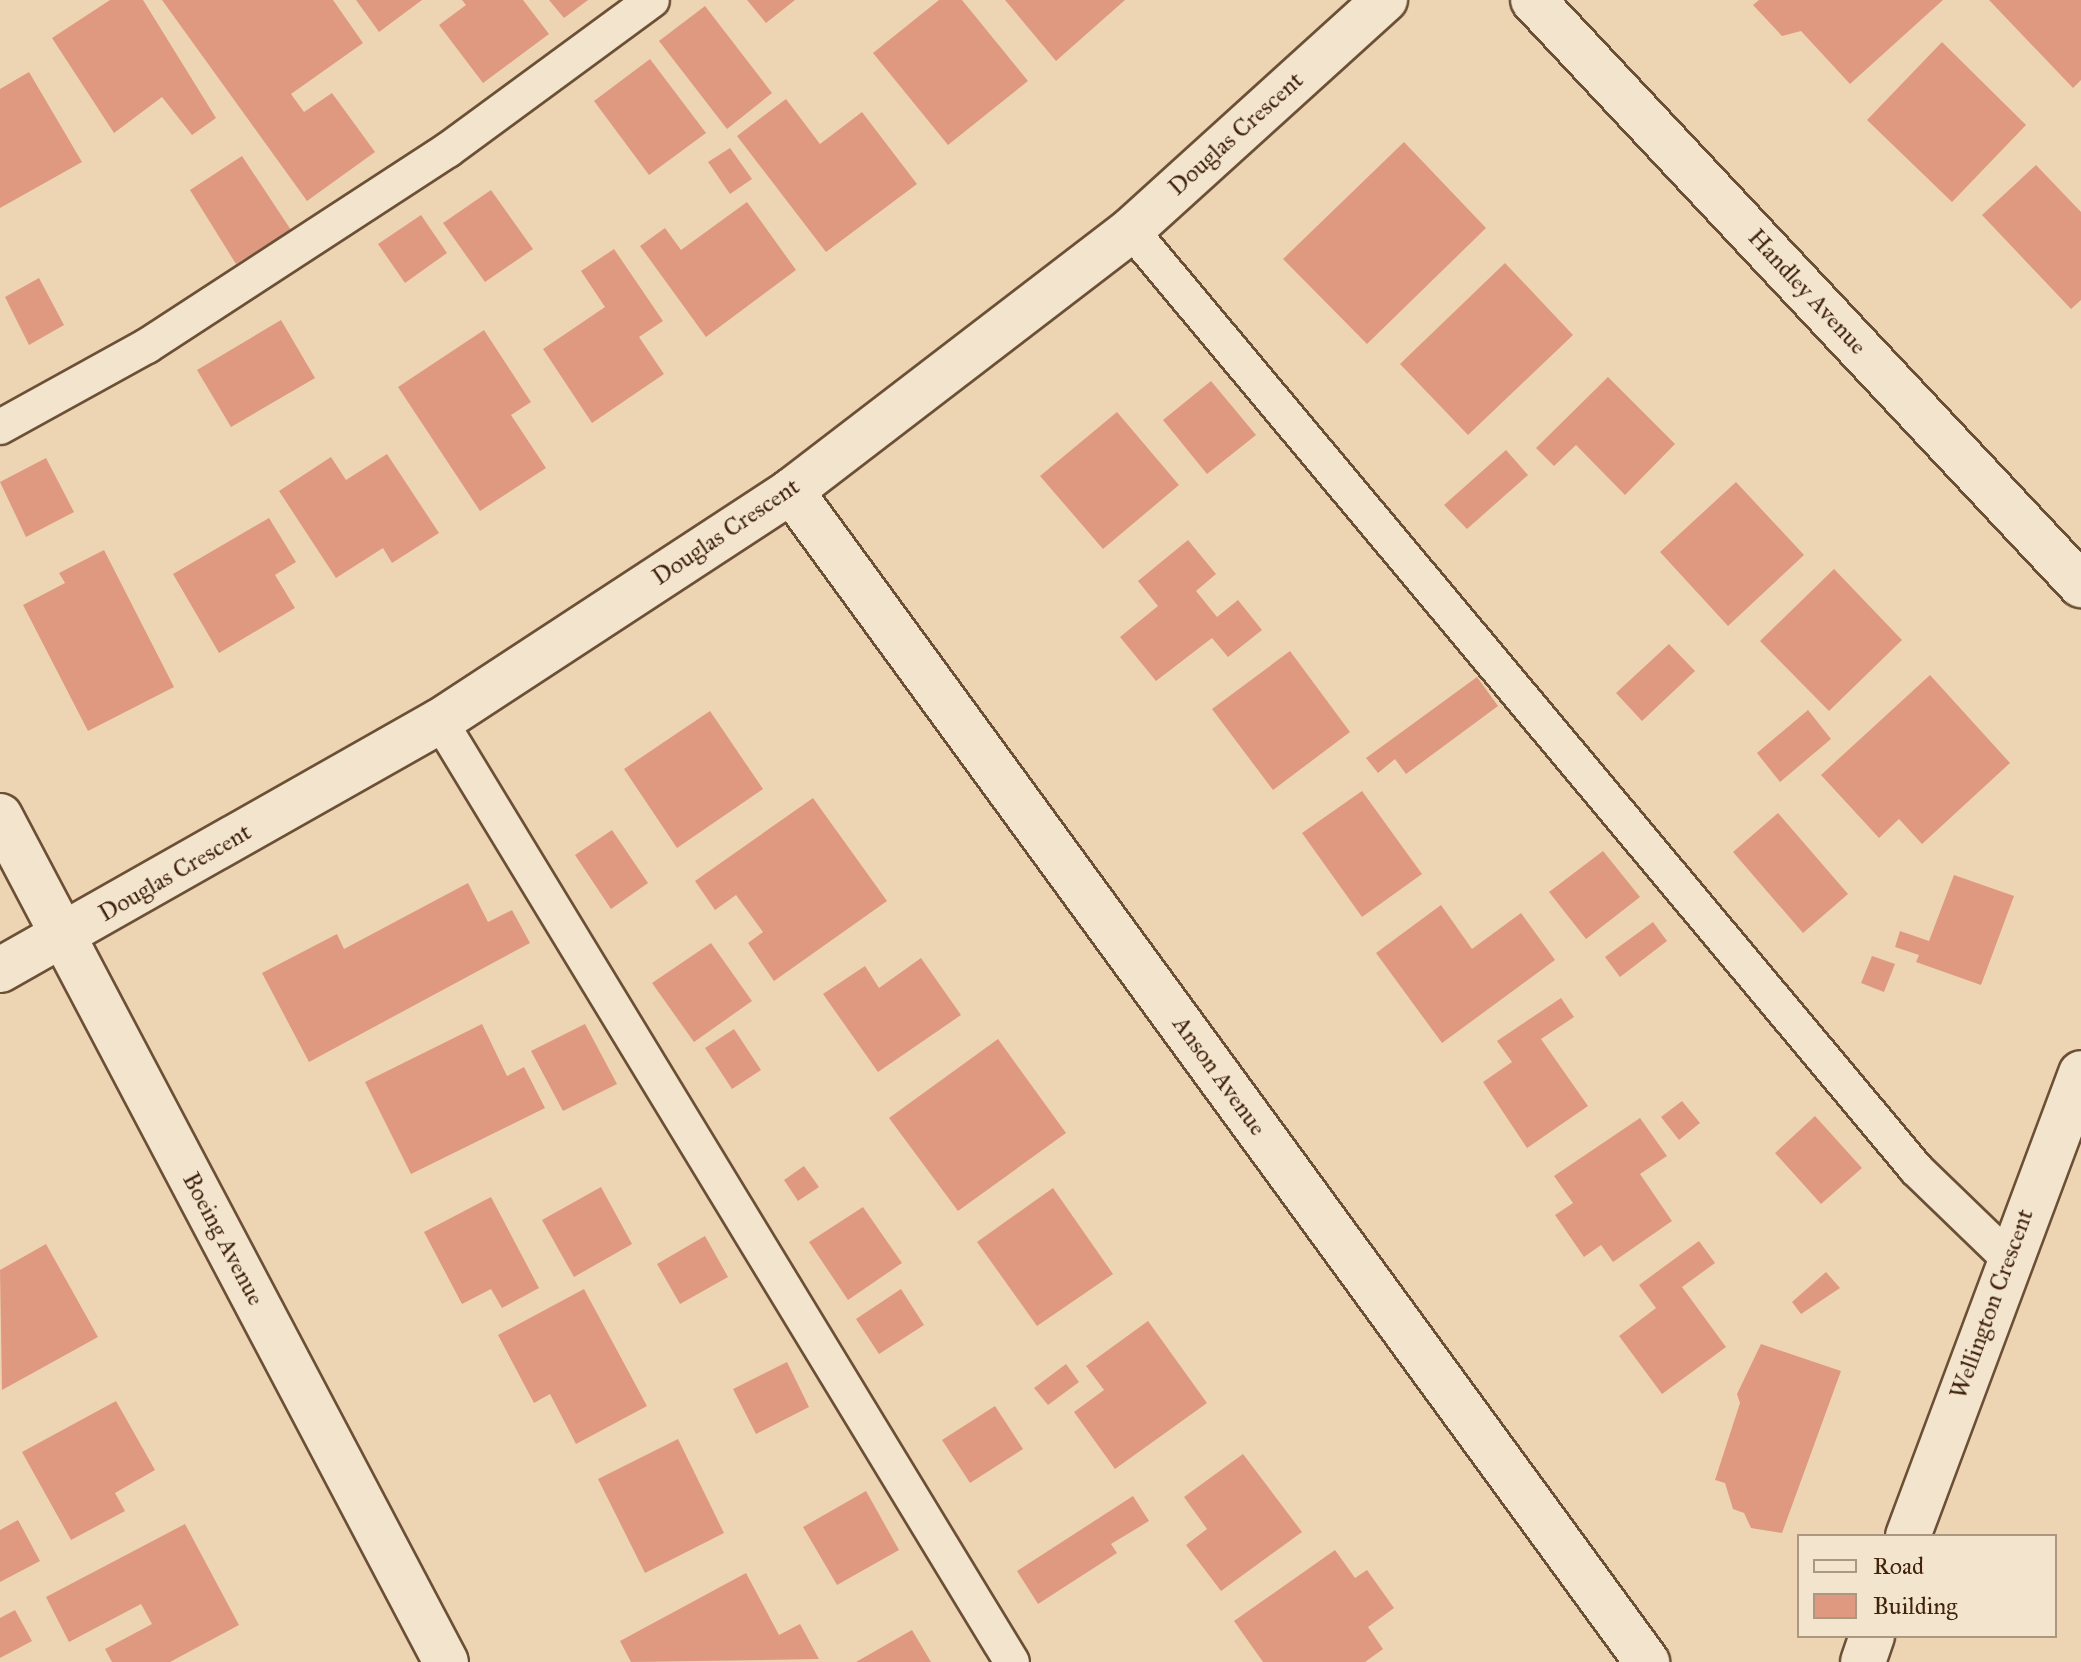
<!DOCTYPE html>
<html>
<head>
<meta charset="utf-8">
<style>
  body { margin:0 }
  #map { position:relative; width:2081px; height:1662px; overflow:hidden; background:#edd5b4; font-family:"IM FELL Great Primer",serif }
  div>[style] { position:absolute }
  .building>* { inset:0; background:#df9981 }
  .roads { filter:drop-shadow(2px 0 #6c5036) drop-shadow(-2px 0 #6c5036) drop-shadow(0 2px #6c5036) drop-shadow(0 -2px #6c5036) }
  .service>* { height:34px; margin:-17px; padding:0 17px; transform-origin:17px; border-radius:17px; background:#f3e4ce }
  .minor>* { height:44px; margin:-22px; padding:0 22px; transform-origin:22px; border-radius:22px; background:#f3e4ce }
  span { translate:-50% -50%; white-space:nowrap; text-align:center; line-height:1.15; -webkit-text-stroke:7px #f3e4ce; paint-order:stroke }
  .street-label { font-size:24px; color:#41230c }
  .legend { position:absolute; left:1797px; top:1534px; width:260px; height:104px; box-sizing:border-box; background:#f3e4ce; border:2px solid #ac9780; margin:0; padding:10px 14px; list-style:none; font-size:24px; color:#41230c }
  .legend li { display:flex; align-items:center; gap:16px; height:40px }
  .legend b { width:40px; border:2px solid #ac9780 }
</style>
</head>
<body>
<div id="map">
  <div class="building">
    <div style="clip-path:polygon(110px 0,143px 0,216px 118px,192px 135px,162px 97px,114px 133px,52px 38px)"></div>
    <div style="clip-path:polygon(162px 0,333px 0,363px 43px,291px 94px,304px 112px,332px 93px,375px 152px,307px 201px)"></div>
    <div style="clip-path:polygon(356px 0,422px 0,379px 32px)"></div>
    <div style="clip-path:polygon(462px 0,523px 0,549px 34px,483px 83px,439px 25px,466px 5px)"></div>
    <div style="clip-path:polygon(549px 0,588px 0,564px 18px)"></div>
    <div style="clip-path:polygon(747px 0,795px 0,766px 23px)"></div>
    <div style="clip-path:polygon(939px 0,962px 0,1028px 81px,948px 145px,873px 53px)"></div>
    <div style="clip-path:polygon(1005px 0,1125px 0,1056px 61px)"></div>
    <div style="clip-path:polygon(1759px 0,1943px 0,1850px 84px,1801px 31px,1782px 36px,1753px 5px)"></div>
    <div style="clip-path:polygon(1989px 0,2081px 0,2081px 80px,2073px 88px)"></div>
    <div style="clip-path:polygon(705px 6px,772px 93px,727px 129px,659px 41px)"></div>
    <div style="clip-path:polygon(1942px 42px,2026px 125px,1952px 202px,1867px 120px)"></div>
    <div style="clip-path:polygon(650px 59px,706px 133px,649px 175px,594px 101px)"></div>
    <div style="clip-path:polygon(29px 72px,82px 162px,0 208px,0 89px)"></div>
    <div style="clip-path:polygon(786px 99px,820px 144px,862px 112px,917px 184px,826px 252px,737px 136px)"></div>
    <div style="clip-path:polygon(1404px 142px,1486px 228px,1367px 344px,1283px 259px)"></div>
    <div style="clip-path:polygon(730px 148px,752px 179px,730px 194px,708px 162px)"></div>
    <div style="clip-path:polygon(242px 156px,291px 230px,236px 264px,190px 190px)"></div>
    <div style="clip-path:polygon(2036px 165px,2081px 212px,2081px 300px,2071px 309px,1982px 215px)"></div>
    <div style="clip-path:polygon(491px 190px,533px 249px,485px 282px,443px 223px)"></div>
    <div style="clip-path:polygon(747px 202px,796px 270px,706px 337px,640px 246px,665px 228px,681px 250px)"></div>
    <div style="clip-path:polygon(421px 215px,447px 253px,405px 283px,378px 244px)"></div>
    <div style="clip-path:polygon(614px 249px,663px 321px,639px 337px,664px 374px,592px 423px,543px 349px,605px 307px,581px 271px)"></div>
    <div style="clip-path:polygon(1505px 263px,1573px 335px,1468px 435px,1400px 364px)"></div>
    <div style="clip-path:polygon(39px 278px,64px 325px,29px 345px,5px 297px)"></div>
    <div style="clip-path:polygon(281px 320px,315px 378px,231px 427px,197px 370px)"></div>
    <div style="clip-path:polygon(484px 330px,531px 402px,511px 415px,546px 468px,480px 511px,398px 387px)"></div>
    <div style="clip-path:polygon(1608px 377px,1675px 444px,1625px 495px,1576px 445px,1554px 466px,1536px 448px)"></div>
    <div style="clip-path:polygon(1211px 381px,1256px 435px,1207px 474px,1163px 420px)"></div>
    <div style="clip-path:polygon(1117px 412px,1179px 485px,1103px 549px,1040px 476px)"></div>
    <div style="clip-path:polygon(1506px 450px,1528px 475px,1467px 529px,1444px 505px)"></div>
    <div style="clip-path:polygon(387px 454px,439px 533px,392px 563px,383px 548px,336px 578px,279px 491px,331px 457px,346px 480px)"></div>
    <div style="clip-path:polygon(46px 458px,74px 512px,26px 537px,0 482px)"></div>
    <div style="clip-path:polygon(1736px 482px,1804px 555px,1728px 626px,1660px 552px)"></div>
    <div style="clip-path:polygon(269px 518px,296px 562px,275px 575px,295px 608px,219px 653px,173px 574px)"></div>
    <div style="clip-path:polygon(1188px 540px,1216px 574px,1196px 591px,1217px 617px,1238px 600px,1262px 630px,1228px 657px,1212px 638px,1156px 681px,1120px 637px,1158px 606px,1138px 581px)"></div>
    <div style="clip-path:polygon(104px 550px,174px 687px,88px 731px,23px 605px,65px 583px,59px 573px)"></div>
    <div style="clip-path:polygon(1834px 569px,1902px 640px,1829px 711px,1760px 641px)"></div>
    <div style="clip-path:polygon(1669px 644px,1695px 671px,1642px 721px,1616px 693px)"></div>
    <div style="clip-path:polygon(1290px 651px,1350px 732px,1273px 790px,1212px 709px)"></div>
    <div style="clip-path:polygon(1930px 675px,2010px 763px,1922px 844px,1899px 819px,1879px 838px,1821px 775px)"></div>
    <div style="clip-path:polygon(1477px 677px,1498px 706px,1406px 774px,1395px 759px,1378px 773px,1366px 758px)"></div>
    <div style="clip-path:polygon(1808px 710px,1831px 739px,1780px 782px,1757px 753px)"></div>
    <div style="clip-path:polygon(710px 711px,763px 789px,677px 848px,624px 769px)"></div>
    <div style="clip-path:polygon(1362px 791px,1422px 874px,1362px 917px,1302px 833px)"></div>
    <div style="clip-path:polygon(813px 798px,887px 901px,774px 981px,748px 943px,763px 932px,736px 895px,715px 910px,695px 881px)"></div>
    <div style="clip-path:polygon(1778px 813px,1848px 894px,1803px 933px,1733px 852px)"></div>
    <div style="clip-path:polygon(612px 830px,648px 883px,611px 909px,575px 855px)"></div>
    <div style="clip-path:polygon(1603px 851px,1640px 897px,1586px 939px,1549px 892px)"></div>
    <div style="clip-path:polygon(1954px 875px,2014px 896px,1981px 985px,1916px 962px,1919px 955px,1895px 947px,1900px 931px,1929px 941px)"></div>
    <div style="clip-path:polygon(468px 883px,488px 922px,512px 910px,530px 943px,309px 1062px,262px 973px,337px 934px,344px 949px)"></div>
    <div style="clip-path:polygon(1441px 905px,1472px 949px,1521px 913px,1555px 960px,1442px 1043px,1376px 953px)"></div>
    <div style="clip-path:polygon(1653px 922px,1667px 941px,1620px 977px,1605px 957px)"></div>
    <div style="clip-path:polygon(711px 943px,752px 1001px,694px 1042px,652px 983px)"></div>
    <div style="clip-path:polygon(1872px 956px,1895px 964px,1884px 992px,1861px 983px)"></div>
    <div style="clip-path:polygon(921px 958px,961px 1015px,878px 1072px,823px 994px,865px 966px,879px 988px)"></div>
    <div style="clip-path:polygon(1561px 998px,1574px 1017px,1541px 1039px,1588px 1106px,1527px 1148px,1483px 1082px,1512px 1062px,1497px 1041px)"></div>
    <div style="clip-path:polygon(482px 1024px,507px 1076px,524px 1067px,545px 1108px,411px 1174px,365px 1082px)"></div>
    <div style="clip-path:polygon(585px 1024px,617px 1084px,563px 1111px,531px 1051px)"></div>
    <div style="clip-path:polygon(734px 1029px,761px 1070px,732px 1089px,705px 1048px)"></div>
    <div style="clip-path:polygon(998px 1039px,1066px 1133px,958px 1211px,889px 1118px)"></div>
    <div style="clip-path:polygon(1682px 1101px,1700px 1123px,1679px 1140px,1661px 1117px)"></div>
    <div style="clip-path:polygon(1815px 1116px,1862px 1168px,1821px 1204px,1775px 1153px)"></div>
    <div style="clip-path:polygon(1640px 1118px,1667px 1156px,1640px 1174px,1672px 1221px,1613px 1262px,1601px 1245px,1584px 1257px,1555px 1215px,1573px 1203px,1554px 1176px)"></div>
    <div style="clip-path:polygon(804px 1166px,819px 1187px,798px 1201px,784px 1180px)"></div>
    <div style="clip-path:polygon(601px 1187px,632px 1244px,574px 1277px,542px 1220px)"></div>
    <div style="clip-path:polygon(1053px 1188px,1113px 1274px,1037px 1326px,977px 1242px)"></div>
    <div style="clip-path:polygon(491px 1197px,539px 1288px,502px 1308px,491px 1289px,462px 1304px,424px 1232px)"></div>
    <div style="clip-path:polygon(863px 1207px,902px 1263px,848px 1300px,809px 1242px)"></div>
    <div style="clip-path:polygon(705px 1236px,728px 1277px,680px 1304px,657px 1264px)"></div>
    <div style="clip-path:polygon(1699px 1241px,1715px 1263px,1682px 1287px,1726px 1347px,1662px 1394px,1619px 1336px,1656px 1308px,1639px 1285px)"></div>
    <div style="clip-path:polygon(46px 1244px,98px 1337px,2px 1390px,0 1270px)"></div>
    <div style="clip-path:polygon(1826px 1272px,1840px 1288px,1801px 1314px,1792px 1302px)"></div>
    <div style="clip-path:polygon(584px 1289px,647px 1406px,576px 1444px,550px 1394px,534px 1403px,498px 1335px)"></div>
    <div style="clip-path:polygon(901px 1289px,924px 1325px,879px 1354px,856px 1319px)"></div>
    <div style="clip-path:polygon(1148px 1321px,1207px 1403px,1115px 1469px,1074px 1412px,1104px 1390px,1086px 1366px)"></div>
    <div style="clip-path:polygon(1761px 1344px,1841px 1371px,1782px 1533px,1751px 1528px,1744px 1513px,1733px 1509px,1725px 1483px,1715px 1480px,1740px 1403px,1737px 1394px)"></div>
    <div style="clip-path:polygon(787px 1362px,809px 1407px,756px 1434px,733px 1389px)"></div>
    <div style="clip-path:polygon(1066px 1364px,1079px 1382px,1048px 1405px,1034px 1388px)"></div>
    <div style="clip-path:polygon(116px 1401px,155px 1470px,115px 1493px,125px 1511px,71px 1540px,22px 1452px)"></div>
    <div style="clip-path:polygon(995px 1406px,1023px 1449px,970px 1483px,942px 1440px)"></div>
    <div style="clip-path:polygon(678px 1439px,724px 1533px,645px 1573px,598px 1479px)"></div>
    <div style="clip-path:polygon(1243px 1454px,1302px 1532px,1221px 1591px,1186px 1545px,1207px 1529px,1184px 1497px)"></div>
    <div style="clip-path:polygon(866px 1491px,899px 1550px,837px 1585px,803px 1527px)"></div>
    <div style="clip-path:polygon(1133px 1496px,1149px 1521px,1111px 1544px,1117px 1553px,1038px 1604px,1017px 1571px)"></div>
    <div style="clip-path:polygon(18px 1520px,40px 1561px,0 1582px,0 1530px)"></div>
    <div style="clip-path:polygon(185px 1524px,239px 1625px,170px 1662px,112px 1662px,105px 1649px,152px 1624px,141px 1604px,69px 1642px,46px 1597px)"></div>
    <div style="clip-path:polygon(1335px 1550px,1355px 1578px,1367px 1570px,1394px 1608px,1368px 1627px,1383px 1649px,1365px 1662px,1263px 1662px,1234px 1621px)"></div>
    <div style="clip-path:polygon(746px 1573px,779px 1635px,800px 1624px,819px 1659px,631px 1662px,620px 1641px)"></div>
    <div style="clip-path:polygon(15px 1610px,32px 1641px,0 1658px,0 1618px)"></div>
    <div style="clip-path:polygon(912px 1630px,931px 1662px,856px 1662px)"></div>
  </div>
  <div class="roads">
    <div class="service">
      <div style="left:1131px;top:230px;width:1224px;rotate:50.1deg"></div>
      <div style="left:1916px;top:1169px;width:127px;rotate:44deg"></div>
      <div style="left:0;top:427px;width:168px;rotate:-28.9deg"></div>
      <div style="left:147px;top:346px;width:359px;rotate:-33.1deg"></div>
      <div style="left:448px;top:150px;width:253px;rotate:-36.3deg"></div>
      <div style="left:440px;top:721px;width:1101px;rotate:58.71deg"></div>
    </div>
    <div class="minor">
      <div style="left:1533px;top:0;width:802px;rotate:46.87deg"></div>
      <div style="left:791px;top:491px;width:1451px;rotate:53.83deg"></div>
      <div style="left:0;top:816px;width:956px;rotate:62.2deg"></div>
      <div style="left:0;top:970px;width:506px;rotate:-29.51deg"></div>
      <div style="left:440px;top:721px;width:420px;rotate:-33.2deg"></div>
      <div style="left:791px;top:491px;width:429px;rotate:-37.5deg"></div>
      <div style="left:1131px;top:230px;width:343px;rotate:-42.2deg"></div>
      <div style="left:1908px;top:1536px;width:494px;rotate:-69.5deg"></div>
      <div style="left:1863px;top:1662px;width:28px;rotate:-71deg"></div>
    </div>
  </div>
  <div class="street-label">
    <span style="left:1236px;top:134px;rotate:-42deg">Douglas Crescent</span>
    <span style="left:1807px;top:292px;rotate:47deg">Handley Avenue</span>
    <span style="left:726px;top:532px;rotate:-34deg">Douglas Crescent</span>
    <span style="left:175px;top:873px;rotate:-30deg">Douglas Crescent</span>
    <span style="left:1219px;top:1076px;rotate:54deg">Anson Avenue</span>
    <span style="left:223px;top:1239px;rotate:62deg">Boeing Avenue</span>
    <span style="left:1992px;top:1304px;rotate:-70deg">Wellington Crescent</span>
  </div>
  <ul class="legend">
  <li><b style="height:10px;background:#f3e4ce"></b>Road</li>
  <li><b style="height:22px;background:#df9981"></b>Building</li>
  </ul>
</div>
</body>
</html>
